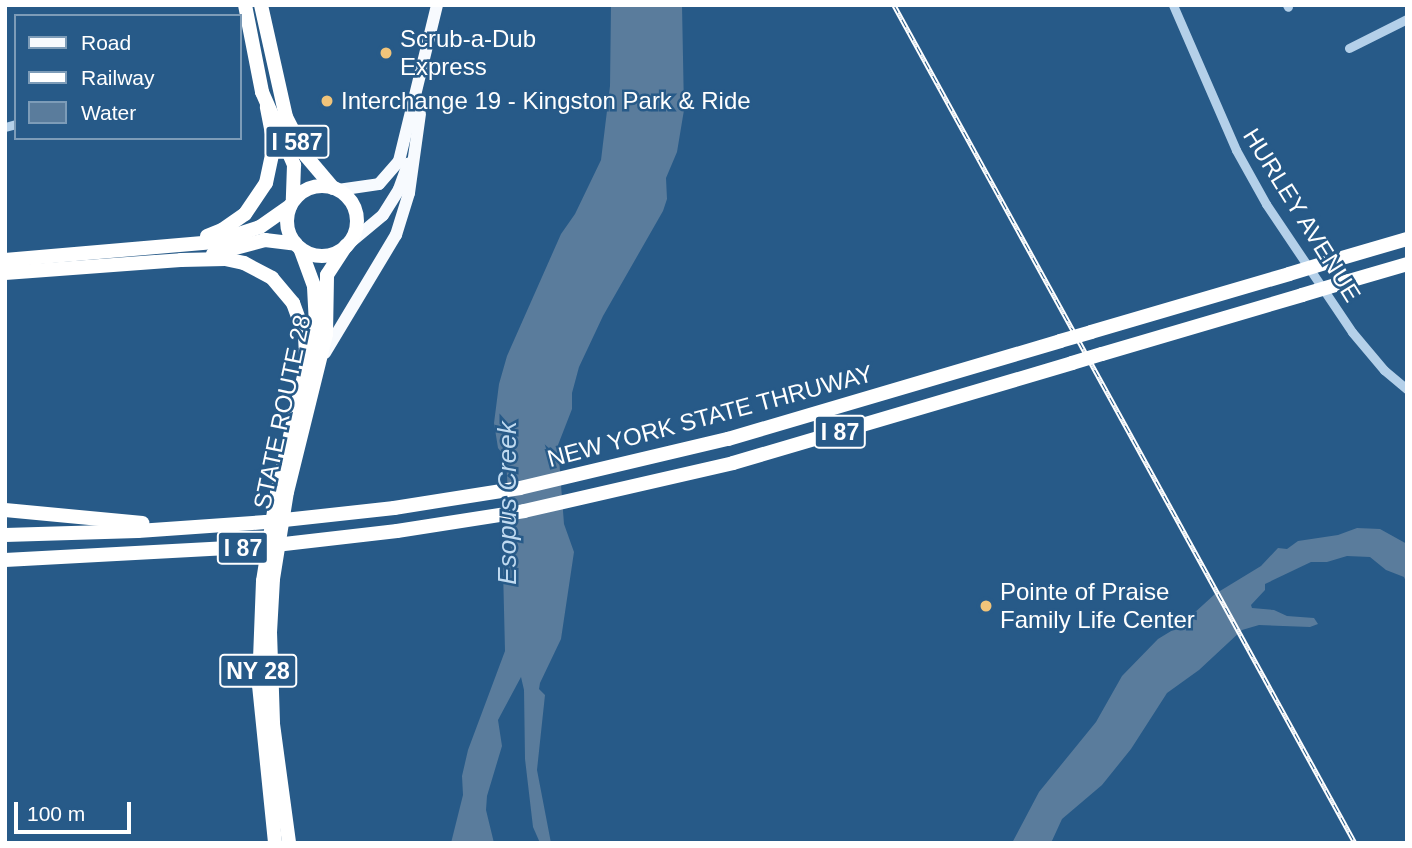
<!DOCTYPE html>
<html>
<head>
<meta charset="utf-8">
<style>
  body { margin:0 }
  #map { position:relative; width:1412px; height:848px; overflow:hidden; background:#275a88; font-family:Arial,sans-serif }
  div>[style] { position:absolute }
  .water>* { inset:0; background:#5a7c9c }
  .minor>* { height:9px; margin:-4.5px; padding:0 4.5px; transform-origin:4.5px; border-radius:4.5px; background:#b4d0e9 }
  .major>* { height:12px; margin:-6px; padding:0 6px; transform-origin:6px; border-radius:6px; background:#f7fafe }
  .highway>* { height:14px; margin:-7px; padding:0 7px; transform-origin:7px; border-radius:7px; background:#fff }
  .highway>.ring { margin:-7px; padding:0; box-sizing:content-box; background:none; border:14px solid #fff; border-radius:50% }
  .rail>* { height:5px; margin-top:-2.5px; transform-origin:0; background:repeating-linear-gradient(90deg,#275a88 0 8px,#fff 0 16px); box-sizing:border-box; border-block:2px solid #fff }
  .highway-bridge>* { height:14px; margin:-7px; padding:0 7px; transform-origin:7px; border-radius:7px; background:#fff }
  .dots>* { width:19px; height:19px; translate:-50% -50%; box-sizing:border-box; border:4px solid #275a88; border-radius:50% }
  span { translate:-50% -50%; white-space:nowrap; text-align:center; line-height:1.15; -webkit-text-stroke:5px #275a88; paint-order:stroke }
  .shield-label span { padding:2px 5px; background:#275a88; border:2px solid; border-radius:5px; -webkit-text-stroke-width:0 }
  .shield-label { font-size:23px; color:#fff; font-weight:700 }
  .poi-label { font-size:24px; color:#fff }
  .left { translate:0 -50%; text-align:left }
  .street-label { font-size:24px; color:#fff }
  .water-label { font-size:26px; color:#c0daf0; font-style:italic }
  .frame { position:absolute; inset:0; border:7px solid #fff; pointer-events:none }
  .legend { position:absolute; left:14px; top:14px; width:228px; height:126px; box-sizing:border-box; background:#275a88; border:2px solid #7d9cb8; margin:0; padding:9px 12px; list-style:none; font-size:21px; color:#fff }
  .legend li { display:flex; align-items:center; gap:14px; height:35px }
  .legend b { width:35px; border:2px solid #7d9cb8 }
  .scale { position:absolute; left:14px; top:802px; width:117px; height:32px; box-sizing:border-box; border:4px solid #fff; border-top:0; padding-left:9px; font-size:21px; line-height:24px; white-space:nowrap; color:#fff; -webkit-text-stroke:5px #275a88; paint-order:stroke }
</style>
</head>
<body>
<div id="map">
  <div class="water">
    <div style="clip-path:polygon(611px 5px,682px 5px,684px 110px,677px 152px,666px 178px,667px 199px,663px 211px,603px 316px,579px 367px,572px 393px,572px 409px,558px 445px,564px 524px,574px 552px,561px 639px,540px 683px,539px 689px,545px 695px,537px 770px,551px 843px,540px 843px,533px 827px,525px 759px,524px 690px,521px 677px,498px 720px,502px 746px,487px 796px,486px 810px,494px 843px,451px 843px,463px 795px,462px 776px,468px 750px,505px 651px,503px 569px,505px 558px,511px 550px,506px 458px,498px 448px,494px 423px,499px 384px,507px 356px,561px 234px,575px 214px,601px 160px,610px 86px)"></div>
    <div style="clip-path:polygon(1357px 528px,1380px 529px,1407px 544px,1407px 584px,1404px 577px,1386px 570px,1370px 557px,1347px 556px,1327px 562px,1311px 562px,1265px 584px,1265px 590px,1251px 605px,1252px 608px,1274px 610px,1287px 616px,1314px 618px,1318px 624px,1310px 627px,1259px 625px,1242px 630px,1199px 670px,1167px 693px,1131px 749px,1102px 785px,1062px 819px,1051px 843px,1012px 843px,1039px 792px,1096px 722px,1122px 676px,1158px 639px,1181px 625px,1215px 594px,1261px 566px,1278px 548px,1287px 549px,1298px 541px,1338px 535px)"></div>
  </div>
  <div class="minor">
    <div style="left:1173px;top:5px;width:158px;rotate:66.5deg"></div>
    <div style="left:1236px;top:150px;width:62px;rotate:60.9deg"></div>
    <div style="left:1266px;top:204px;width:154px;rotate:56.1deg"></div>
    <div style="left:1352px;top:332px;width:50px;rotate:49.9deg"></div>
    <div style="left:1384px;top:370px;width:30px;rotate:40deg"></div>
    <div style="left:1287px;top:5px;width:2px;rotate:63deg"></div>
    <div style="left:1349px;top:48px;width:65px;rotate:-26.6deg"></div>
    <div style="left:5px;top:127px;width:11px;rotate:-15deg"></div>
  </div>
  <div class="major">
    <div style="left:338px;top:190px;width:41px;rotate:-8.3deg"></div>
    <div style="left:379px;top:184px;width:30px;rotate:-49deg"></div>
    <div style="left:399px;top:161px;width:161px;rotate:-76.3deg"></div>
    <div style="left:352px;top:241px;width:40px;rotate:-40deg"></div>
    <div style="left:383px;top:215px;width:31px;rotate:-58deg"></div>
    <div style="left:399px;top:189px;width:27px;rotate:-70deg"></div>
    <div style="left:325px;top:353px;width:138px;rotate:-59deg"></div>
    <div style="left:396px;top:235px;width:44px;rotate:-72.8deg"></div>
    <div style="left:409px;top:193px;width:80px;rotate:-82.1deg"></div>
  </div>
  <div class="highway">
    <div style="left:245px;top:5px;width:89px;rotate:78.9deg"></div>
    <div style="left:262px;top:92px;width:80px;rotate:66.3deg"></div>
    <div style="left:294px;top:165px;width:34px;rotate:92deg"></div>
    <div style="left:261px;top:5px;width:115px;rotate:77.4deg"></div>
    <div style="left:286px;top:117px;width:44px;rotate:62.9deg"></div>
    <div style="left:306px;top:156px;width:42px;rotate:49.8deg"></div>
    <div class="ring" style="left:287px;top:186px;width:56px;height:56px"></div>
    <div style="left:207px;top:236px;width:16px;rotate:-22deg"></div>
    <div style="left:222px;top:230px;width:28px;rotate:-35deg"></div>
    <div style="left:245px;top:214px;width:37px;rotate:-56deg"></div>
    <div style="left:266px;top:183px;width:40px;rotate:-78deg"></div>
    <div style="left:274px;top:144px;width:38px;rotate:-101deg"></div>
    <div style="left:213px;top:254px;width:54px;rotate:-15.1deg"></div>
    <div style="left:265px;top:240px;width:31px;rotate:7deg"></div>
    <div style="left:5px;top:260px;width:210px;rotate:-4.9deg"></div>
    <div style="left:214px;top:242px;width:48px;rotate:-18.1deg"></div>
    <div style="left:260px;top:227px;width:37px;rotate:-35deg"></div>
    <div style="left:1335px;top:260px;width:75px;rotate:-16.3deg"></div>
    <div style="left:5px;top:273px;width:176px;rotate:-4.2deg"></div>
    <div style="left:181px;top:260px;width:44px;rotate:-1.3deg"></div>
    <div style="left:225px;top:259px;width:19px;rotate:12deg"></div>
    <div style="left:244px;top:263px;width:32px;rotate:28deg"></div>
    <div style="left:272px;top:278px;width:33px;rotate:50deg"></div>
    <div style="left:293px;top:303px;width:35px;rotate:70deg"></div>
    <div style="left:305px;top:336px;width:34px;rotate:87deg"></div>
    <div style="left:1349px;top:281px;width:60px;rotate:-16.3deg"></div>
    <div style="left:1091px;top:332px;width:206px;rotate:-16.3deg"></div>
    <div style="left:1102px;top:354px;width:209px;rotate:-16.4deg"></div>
    <div style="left:277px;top:492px;width:171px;rotate:-76.9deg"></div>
    <div style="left:316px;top:325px;width:39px;rotate:-93deg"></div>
    <div style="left:314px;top:286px;width:40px;rotate:-110.2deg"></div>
    <div style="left:287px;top:492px;width:163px;rotate:-76.1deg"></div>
    <div style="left:326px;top:334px;width:59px;rotate:-89deg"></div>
    <div style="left:327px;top:275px;width:35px;rotate:-57deg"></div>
    <div style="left:5px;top:510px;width:138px;rotate:5.4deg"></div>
    <div style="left:5px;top:535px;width:133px;rotate:-1.7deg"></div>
    <div style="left:138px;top:531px;width:128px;rotate:-4deg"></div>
    <div style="left:266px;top:522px;width:129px;rotate:-6.2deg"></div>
    <div style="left:394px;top:508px;width:128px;rotate:-9deg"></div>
    <div style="left:520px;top:488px;width:214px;rotate:-13.3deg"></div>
    <div style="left:728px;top:439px;width:346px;rotate:-16.4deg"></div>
    <div style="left:5px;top:560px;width:262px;rotate:-3.1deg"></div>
    <div style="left:267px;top:546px;width:131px;rotate:-6.6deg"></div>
    <div style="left:397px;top:531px;width:129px;rotate:-8.9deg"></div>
    <div style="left:524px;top:511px;width:214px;rotate:-12.9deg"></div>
    <div style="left:733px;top:463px;width:353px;rotate:-16.4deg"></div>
    <div style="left:273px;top:579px;width:53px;rotate:93.2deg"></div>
    <div style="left:270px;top:632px;width:92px;rotate:88.1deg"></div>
    <div style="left:273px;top:724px;width:120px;rotate:82.3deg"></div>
    <div style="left:263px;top:581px;width:104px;rotate:92.2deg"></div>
    <div style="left:259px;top:685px;width:159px;rotate:84.2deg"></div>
  </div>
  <div class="rail">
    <div style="left:894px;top:5px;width:956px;rotate:61.18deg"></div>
  </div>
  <div class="highway-bridge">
    <div style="left:1289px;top:274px;width:48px;rotate:-16.9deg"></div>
    <div style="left:1302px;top:295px;width:49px;rotate:-16.6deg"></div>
    <div style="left:1060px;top:341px;width:32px;rotate:-16deg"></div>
    <div style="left:1072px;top:363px;width:31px;rotate:-17deg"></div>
    <div style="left:273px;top:579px;width:88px;rotate:-80.9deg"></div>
    <div style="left:263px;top:581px;width:89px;rotate:-81deg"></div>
  </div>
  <div class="dots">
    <div style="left:386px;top:53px;background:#f1c47a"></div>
    <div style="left:327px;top:101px;background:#f1c47a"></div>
    <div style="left:986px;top:606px;background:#f1c47a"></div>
  </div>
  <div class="shield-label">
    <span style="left:297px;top:142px">I 587</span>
    <span style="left:840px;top:432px">I 87</span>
    <span style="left:243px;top:548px">I 87</span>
    <span style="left:258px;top:671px">NY 28</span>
  </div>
  <div class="poi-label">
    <span class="left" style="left:400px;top:53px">Scrub-a-Dub<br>Express</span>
    <span class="left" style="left:341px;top:101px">Interchange 19 - Kingston Park &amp; Ride</span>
    <span class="left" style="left:1000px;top:606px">Pointe of Praise<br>Family Life Center</span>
  </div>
  <div class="street-label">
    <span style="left:1302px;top:215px;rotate:58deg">HURLEY AVENUE</span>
    <span style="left:282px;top:412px;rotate:-78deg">STATE ROUTE 28</span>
    <span style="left:710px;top:416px;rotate:-15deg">NEW YORK STATE THRUWAY</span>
  </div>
  <div class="water-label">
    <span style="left:508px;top:503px;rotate:-90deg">Esopus Creek</span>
  </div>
  <div class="frame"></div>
  <ul class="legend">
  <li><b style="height:9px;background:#f7fafe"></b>Road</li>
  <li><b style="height:9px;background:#fff"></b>Railway</li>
  <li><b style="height:19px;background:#5a7c9c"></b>Water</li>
  </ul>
  <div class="scale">100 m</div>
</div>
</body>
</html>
